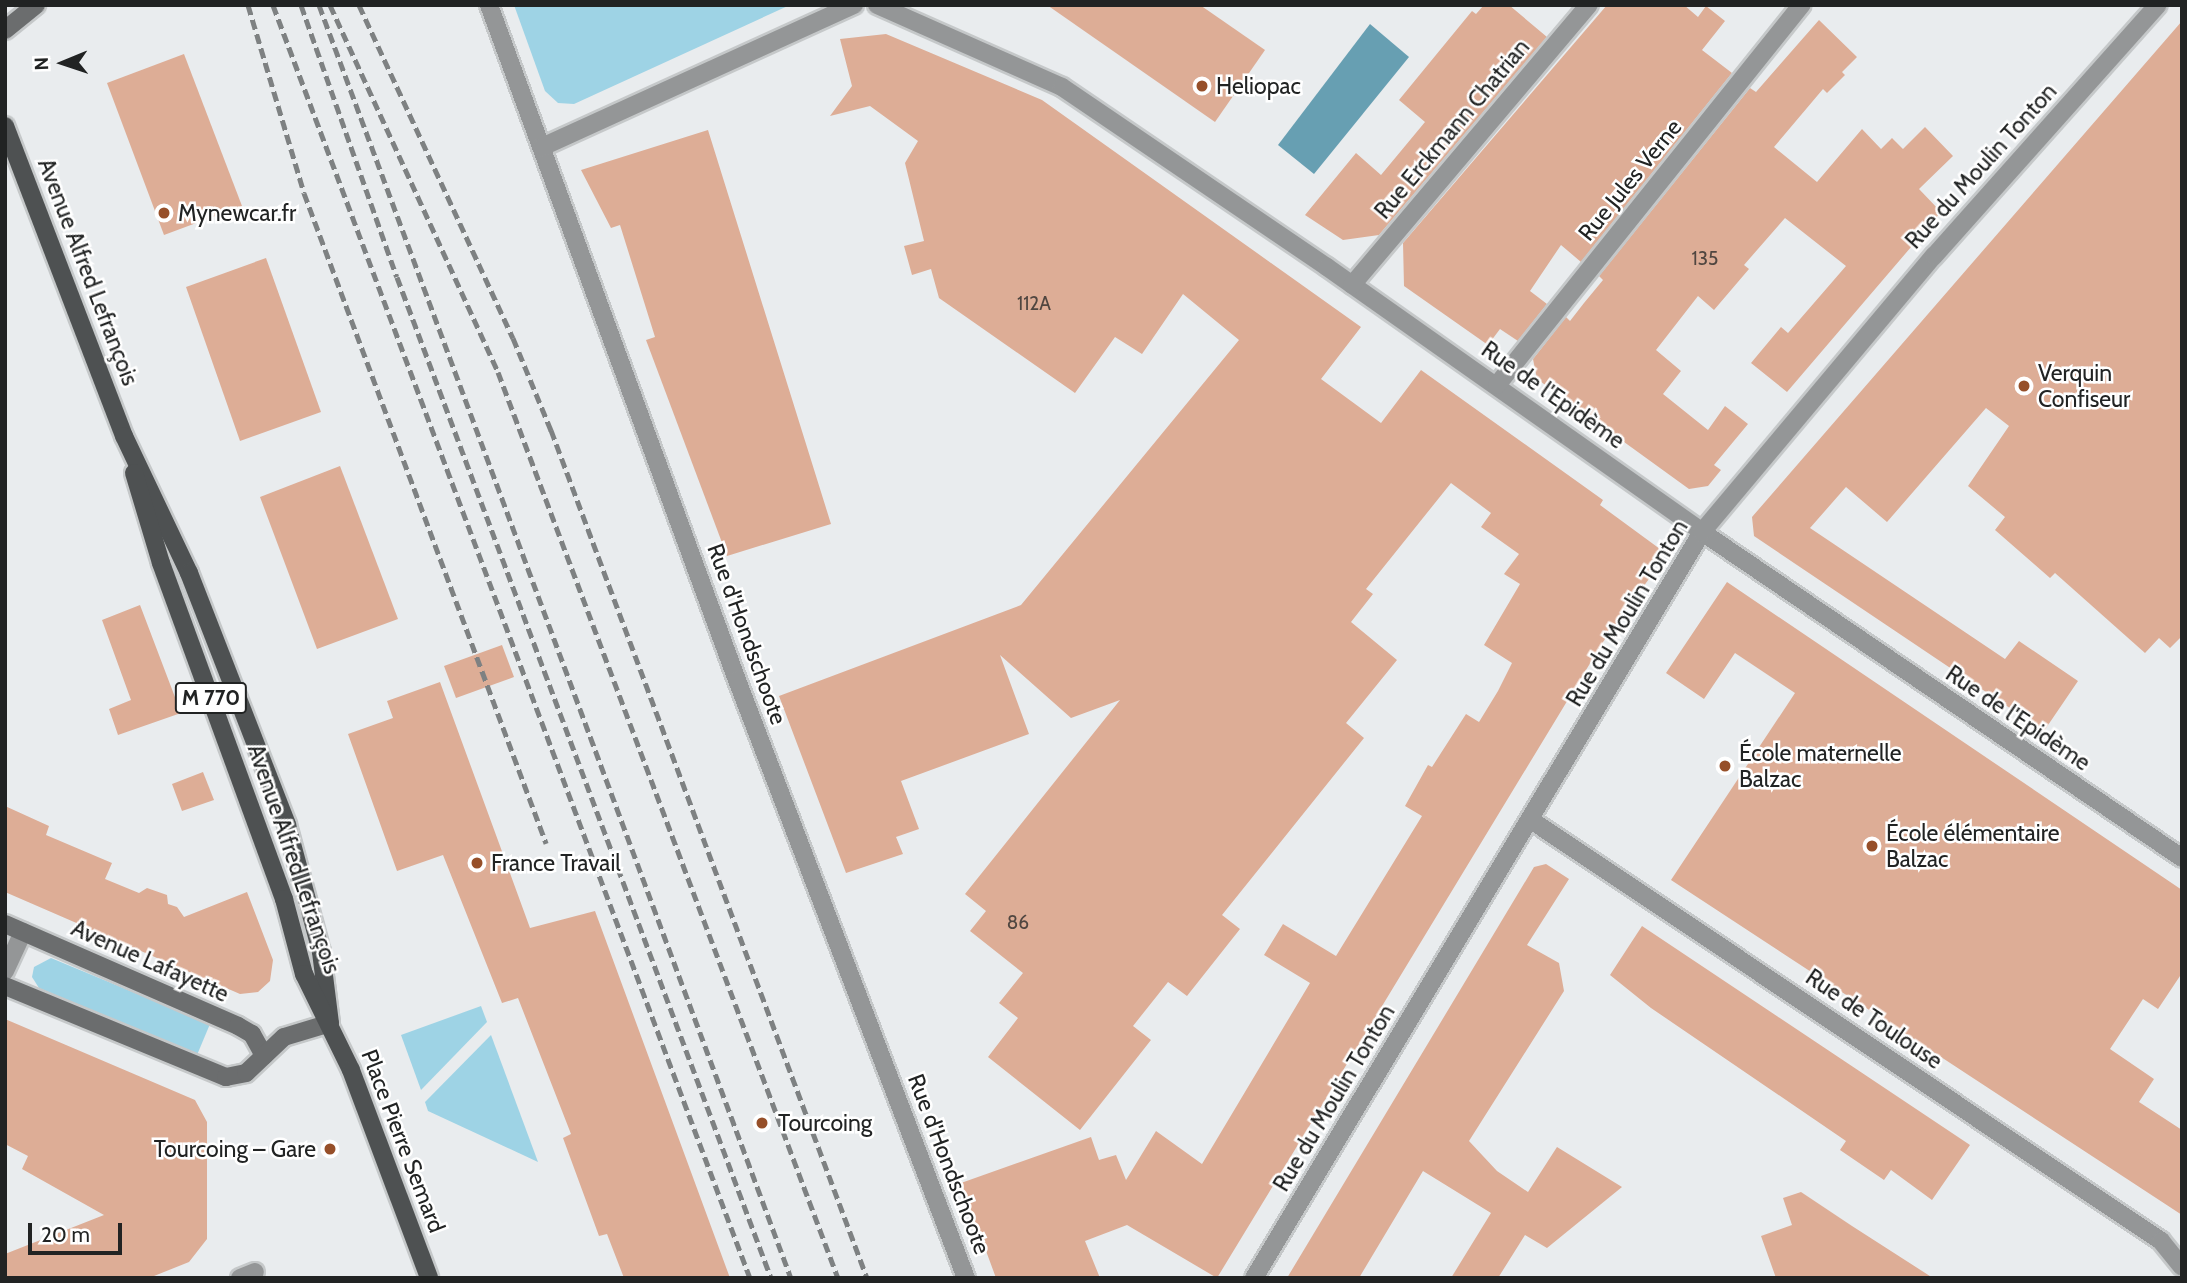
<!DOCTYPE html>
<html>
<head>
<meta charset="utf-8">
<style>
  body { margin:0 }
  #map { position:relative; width:2187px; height:1283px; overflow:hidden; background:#e9ecee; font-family:Cabin,sans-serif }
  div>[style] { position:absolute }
  .green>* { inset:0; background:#9ed3e5 }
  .water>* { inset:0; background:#679fb2 }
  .building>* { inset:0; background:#ddad96 }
  .roads { filter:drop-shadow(2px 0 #c5c8c9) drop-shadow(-2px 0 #c5c8c9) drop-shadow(0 2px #c5c8c9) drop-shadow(0 -2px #c5c8c9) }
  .street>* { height:18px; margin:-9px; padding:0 9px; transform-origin:9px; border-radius:9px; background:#949697 }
  .secondary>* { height:18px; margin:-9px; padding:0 9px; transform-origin:9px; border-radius:9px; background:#6b6d6e }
  .primary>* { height:18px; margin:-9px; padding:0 9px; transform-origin:9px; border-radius:9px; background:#4e5152 }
  .rail>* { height:5px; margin-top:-2.5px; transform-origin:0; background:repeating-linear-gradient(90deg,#7e8182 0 10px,transparent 0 15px) }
  .dots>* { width:19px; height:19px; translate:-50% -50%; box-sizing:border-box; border:4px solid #fff; border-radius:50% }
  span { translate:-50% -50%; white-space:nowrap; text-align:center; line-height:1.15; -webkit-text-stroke:5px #fff; paint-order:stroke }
  .number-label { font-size:19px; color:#504640 }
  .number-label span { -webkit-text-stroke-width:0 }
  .shield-label span { padding:2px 5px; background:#fff; border:2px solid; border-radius:5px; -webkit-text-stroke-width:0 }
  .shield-label { font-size:21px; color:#212323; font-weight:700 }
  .poi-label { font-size:23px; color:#212323 }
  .left { translate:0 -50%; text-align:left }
  .right { translate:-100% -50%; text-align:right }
  .street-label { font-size:23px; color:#212323 }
  .frame { position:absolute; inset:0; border:7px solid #212323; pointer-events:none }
  .north { position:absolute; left:28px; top:28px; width:70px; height:70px; -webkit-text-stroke:5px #fff; paint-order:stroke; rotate:268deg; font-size:19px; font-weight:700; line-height:28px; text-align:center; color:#212323 }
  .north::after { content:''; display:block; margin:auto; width:24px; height:32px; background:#212323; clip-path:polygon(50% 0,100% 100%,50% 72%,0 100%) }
  .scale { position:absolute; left:28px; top:1223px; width:94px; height:32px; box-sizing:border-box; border:4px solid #212323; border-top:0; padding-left:9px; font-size:21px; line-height:24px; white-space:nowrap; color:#212323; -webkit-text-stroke:5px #fff; paint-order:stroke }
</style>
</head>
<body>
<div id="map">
  <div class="green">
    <div style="clip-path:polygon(514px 5px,790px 5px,574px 104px,558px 103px,545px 91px)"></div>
    <div style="clip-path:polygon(51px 958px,210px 1024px,197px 1055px,39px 988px,32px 977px,34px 967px)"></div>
    <div style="clip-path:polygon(481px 1006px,487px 1022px,421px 1090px,401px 1035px)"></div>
    <div style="clip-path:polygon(491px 1035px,538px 1162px,428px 1111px,425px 1102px)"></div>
  </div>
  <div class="water">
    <div style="clip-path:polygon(1370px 24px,1409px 57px,1314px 174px,1278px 145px)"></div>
  </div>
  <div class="building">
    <div style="clip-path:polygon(1047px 5px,1200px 5px,1265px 50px,1215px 122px)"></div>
    <div style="clip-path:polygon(1484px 5px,1509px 5px,1547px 37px,1379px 235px,1343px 240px,1305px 215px,1356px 153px,1381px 175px,1425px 122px,1399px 100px,1472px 11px,1476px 14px)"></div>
    <div style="clip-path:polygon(1607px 5px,1684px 5px,1698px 17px,1706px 6px,1725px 21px,1702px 50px,1732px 73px,1581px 262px,1561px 245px,1530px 291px,1547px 304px,1518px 341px,1500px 329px,1488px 345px,1404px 286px,1403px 243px)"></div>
    <div style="clip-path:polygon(1819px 20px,1857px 57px,1842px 72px,1845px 75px,1827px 93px,1823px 89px,1774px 147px,1817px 182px,1862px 129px,1881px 149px,1892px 138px,1903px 149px,1925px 127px,1953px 156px,1919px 189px,1941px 212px,1787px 392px,1751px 363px,1781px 327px,1788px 333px,1846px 266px,1785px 218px,1744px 265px,1749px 269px,1714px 310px,1698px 296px,1656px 350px,1681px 371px,1663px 394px,1708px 430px,1725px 406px,1748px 424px,1714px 465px,1721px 470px,1708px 486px,1689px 489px,1537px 379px,1533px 359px,1566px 317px,1570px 321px,1584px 303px,1603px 280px,1599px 276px,1750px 88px,1756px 92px)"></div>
    <div style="clip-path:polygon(2182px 21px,2182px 636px,2170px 648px,2159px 638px,2145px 653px,2055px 573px,2050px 578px,1995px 530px,2005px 517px,1968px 486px,2009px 426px,1986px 408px,1887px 522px,1846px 487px,1810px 528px,2005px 659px,2019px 641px,2078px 681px,2044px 731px,1754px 536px,1752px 517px)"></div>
    <div style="clip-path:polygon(886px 34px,1042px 100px,1361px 327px,1321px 379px,1381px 423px,1421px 370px,1603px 500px,1600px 505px,1660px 549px,1647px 567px,1654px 572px,1603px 642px,1217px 1278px,1127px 1225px,1085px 1241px,1100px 1278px,996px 1278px,961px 1183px,1091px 1137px,1099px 1160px,1116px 1155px,1126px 1180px,1156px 1131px,1202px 1164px,1310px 983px,1264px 955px,1283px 924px,1336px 956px,1422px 816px,1405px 806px,1428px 765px,1432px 767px,1466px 714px,1479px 722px,1498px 691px,1512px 663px,1484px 645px,1520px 584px,1504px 574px,1519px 554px,1481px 527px,1491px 513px,1451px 483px,1366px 589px,1373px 594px,1351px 622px,1397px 660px,1346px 723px,1364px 738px,1222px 915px,1240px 929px,1187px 996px,1168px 982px,1133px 1026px,1151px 1040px,1080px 1130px,988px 1057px,1018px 1018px,999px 1003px,1023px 973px,970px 931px,986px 911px,965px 894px,1120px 700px,1071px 718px,1000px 655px,1029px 734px,901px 781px,919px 829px,896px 837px,903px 854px,846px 873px,779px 696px,1021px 605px,1239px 340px,1183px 294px,1142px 354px,1115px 337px,1075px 393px,939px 298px,931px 269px,912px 275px,904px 246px,924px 241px,905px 163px,918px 141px,870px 106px,830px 116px,852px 86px,840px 39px)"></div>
    <div style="clip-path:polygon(184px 54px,242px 206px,164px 235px,107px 83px)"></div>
    <div style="clip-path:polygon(708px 130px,831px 524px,727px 556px,646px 340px,655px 337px,620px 225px,611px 228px,581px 170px)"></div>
    <div style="clip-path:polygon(266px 258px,321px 412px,240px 441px,186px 287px)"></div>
    <div style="clip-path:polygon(340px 466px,398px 619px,317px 649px,260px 497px)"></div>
    <div style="clip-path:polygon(1727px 582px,2182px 890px,2182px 973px,2158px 1009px,2143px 999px,2110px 1049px,2154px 1079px,2139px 1102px,2182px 1130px,2182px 1215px,1671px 880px,1795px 693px,1735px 653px,1704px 699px,1666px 673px)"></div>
    <div style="clip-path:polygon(140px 605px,181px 713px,118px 735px,109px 709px,131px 700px,102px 620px)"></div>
    <div style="clip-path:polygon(502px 645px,514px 677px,456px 698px,444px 666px)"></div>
    <div style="clip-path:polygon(440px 682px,530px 928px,595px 911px,730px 1278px,624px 1278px,607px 1234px,599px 1236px,563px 1138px,571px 1134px,518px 998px,502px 1003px,443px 855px,397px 871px,348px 734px,393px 718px,387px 701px)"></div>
    <div style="clip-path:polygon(203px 772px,214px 800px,182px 811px,172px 784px)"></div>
    <div style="clip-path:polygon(5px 806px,49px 826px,46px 835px,112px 863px,105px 879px,139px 893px,147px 888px,167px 895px,168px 904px,177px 907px,184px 917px,247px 892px,273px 960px,270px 981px,258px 992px,240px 994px,5px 892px)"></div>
    <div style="clip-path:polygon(1546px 864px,1569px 879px,1527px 945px,1559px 963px,1564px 991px,1469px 1141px,1497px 1171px,1528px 1192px,1557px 1147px,1622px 1187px,1547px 1248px,1525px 1235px,1498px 1278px,1451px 1278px,1491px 1213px,1423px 1171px,1359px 1278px,1287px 1278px,1534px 867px)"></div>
    <div style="clip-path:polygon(1642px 926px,1970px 1145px,1932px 1200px,1891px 1170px,1884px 1180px,1840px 1150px,1846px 1141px,1651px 1008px,1610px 975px)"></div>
    <div style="clip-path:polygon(5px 1019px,195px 1100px,207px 1122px,207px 1239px,189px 1262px,149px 1278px,5px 1278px,5px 1254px,104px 1215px,22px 1169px,28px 1156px,5px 1144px)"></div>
    <div style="clip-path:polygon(1801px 1192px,1852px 1226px,1933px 1278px,1776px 1278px,1761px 1236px,1792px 1225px,1783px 1198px)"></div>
  </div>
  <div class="roads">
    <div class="street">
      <div style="left:489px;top:5px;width:719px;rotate:69.83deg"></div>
      <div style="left:737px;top:680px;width:640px;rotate:69.05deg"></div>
      <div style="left:877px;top:5px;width:202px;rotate:23.9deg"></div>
      <div style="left:1062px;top:87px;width:320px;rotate:34.2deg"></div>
      <div style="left:1327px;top:267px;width:459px;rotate:35.2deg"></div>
      <div style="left:1702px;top:532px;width:580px;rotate:34.18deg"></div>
      <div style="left:542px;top:147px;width:343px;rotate:-24.5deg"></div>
      <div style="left:1352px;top:285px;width:367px;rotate:-49.8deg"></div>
      <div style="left:1497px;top:385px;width:487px;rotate:-51.3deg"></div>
      <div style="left:1531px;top:820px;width:758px;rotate:33.75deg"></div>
      <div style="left:2161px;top:1241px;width:33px;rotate:51deg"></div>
      <div style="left:5px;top:971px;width:43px;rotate:-65.2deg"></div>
      <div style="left:240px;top:1278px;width:16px;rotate:-22deg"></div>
      <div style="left:1254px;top:1278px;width:870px;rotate:-59.01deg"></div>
      <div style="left:1702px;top:532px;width:361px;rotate:-50deg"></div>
      <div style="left:1934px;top:256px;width:336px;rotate:-48.3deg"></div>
    </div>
    <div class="secondary">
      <div style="left:5px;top:30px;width:40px;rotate:-39deg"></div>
      <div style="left:5px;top:924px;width:254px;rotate:23.6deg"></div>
      <div style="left:238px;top:1026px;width:16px;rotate:30deg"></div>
      <div style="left:252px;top:1034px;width:25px;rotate:61deg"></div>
      <div style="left:5px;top:986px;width:239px;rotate:22.4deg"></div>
      <div style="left:226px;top:1077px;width:20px;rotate:-11deg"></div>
      <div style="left:246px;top:1073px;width:52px;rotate:-43.5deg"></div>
      <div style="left:284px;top:1037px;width:48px;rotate:-16.9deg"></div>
    </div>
    <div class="primary">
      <div style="left:5px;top:126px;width:332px;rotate:69deg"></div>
      <div style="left:124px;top:436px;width:152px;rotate:64.6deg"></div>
      <div style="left:189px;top:573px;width:270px;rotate:68.7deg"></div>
      <div style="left:287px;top:825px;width:131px;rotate:75deg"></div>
      <div style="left:321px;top:952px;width:72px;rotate:82.8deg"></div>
      <div style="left:134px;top:473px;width:94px;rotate:73.3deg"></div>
      <div style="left:161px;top:563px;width:358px;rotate:69.9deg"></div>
      <div style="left:284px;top:899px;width:78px;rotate:75.1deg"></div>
      <div style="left:304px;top:974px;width:107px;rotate:63.9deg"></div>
      <div style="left:351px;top:1070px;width:222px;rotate:69.4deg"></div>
    </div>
  </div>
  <div class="rail">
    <div style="left:248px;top:5px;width:196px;rotate:73.4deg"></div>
    <div style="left:304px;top:193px;width:694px;rotate:69.58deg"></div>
    <div style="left:273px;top:5px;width:1359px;rotate:69.46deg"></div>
    <div style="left:301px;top:5px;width:288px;rotate:70.6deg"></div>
    <div style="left:397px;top:277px;width:1069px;rotate:69.51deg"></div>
    <div style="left:319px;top:5px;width:1358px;rotate:69.66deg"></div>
    <div style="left:330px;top:5px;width:404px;rotate:65.4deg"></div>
    <div style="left:498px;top:372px;width:968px;rotate:69.43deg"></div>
    <div style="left:359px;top:5px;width:367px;rotate:65.2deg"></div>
    <div style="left:513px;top:338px;width:100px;rotate:67.6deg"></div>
    <div style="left:551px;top:430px;width:905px;rotate:69.56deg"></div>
  </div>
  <div class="dots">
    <div style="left:1202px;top:86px;background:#964f29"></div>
    <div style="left:164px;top:213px;background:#964f29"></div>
    <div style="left:2024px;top:386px;background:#964f29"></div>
    <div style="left:1725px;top:766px;background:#964f29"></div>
    <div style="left:1872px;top:846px;background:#964f29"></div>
    <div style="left:477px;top:863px;background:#964f29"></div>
    <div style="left:762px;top:1123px;background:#964f29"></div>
    <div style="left:330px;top:1149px;background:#964f29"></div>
  </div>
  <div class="number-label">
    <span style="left:1705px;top:259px">135</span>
    <span style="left:1034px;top:304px">112A</span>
    <span style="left:1018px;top:923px">86</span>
  </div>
  <div class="shield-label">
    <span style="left:211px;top:698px">M 770</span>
  </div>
  <div class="poi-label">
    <span class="left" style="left:1216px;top:86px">Heliopac</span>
    <span class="left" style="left:178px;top:213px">Mynewcar.fr</span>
    <span class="left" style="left:2038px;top:386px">Verquin<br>Confiseur</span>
    <span class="left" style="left:1739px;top:766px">École maternelle<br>Balzac</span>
    <span class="left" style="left:1886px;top:846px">École élémentaire<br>Balzac</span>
    <span class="left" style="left:491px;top:863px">France Travail</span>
    <span class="left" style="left:778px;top:1123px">Tourcoing</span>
    <span class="right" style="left:316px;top:1149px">Tourcoing – Gare</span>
  </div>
  <div class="street-label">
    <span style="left:1452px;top:129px;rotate:-50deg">Rue Erckmann Chatrian</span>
    <span style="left:1981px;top:166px;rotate:-48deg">Rue du Moulin Tonton</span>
    <span style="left:1630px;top:180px;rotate:-51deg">Rue Jules Verne</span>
    <span style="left:88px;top:272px;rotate:69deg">Avenue Alfred Lefrançois</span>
    <span style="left:1553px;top:395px;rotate:35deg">Rue de l'Epidème</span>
    <span style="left:1627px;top:613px;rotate:-59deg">Rue du Moulin Tonton</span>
    <span style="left:747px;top:634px;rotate:70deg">Rue d'Hondschoote</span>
    <span style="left:2018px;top:718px;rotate:34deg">Rue de l'Epidème</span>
    <span style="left:294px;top:859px;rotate:71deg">Avenue Alfred Lefrançois</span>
    <span style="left:150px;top:961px;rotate:24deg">Avenue Lafayette</span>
    <span style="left:1874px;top:1019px;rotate:34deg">Rue de Toulouse</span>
    <span style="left:1334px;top:1098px;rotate:-59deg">Rue du Moulin Tonton</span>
    <span style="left:403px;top:1141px;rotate:69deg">Place Pierre Semard</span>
    <span style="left:949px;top:1164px;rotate:69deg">Rue d'Hondschoote</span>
  </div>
  <div class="frame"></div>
  <div class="north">N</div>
  <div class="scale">20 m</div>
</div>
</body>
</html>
